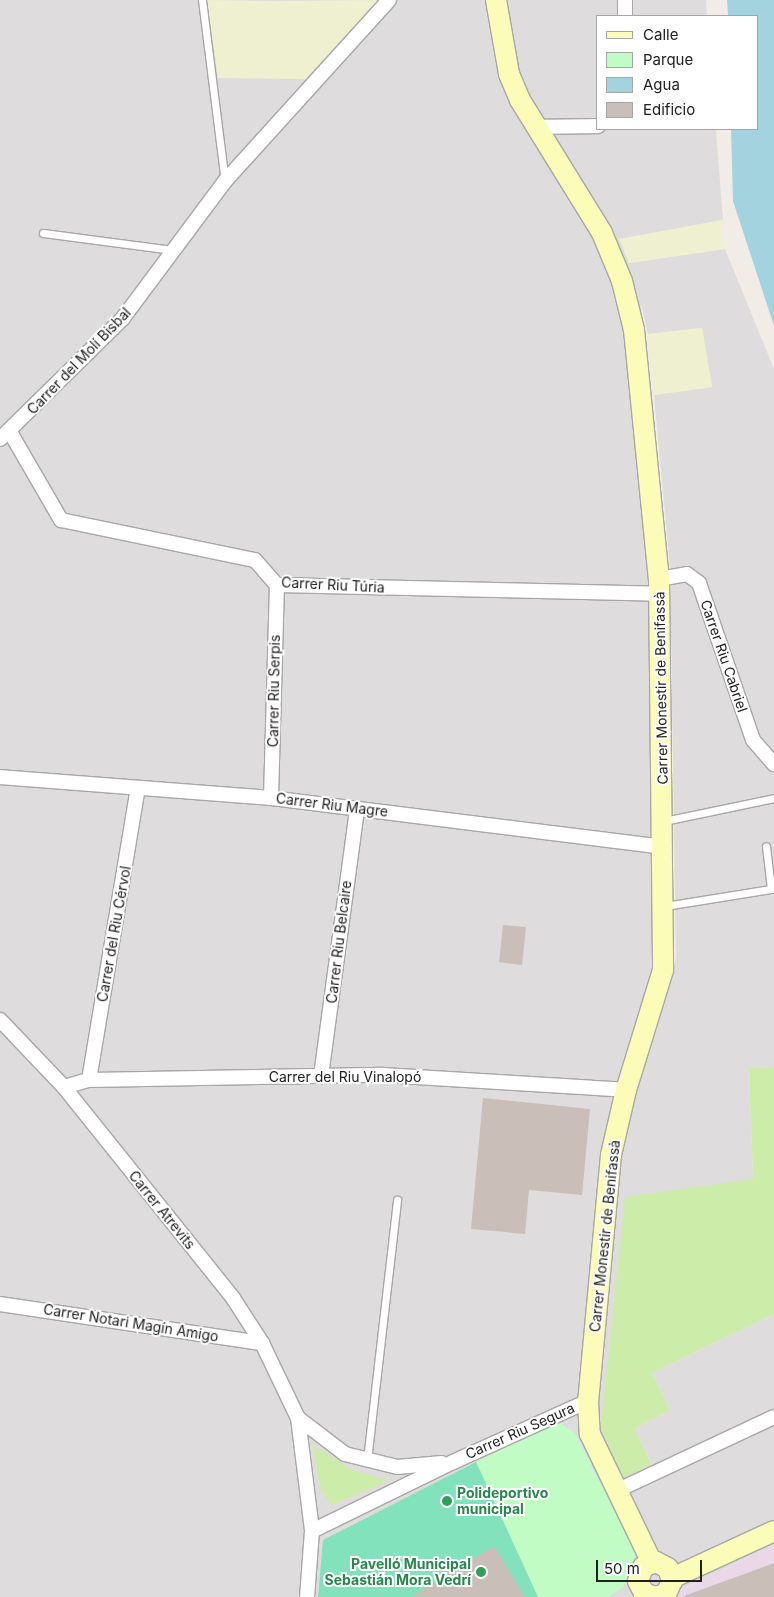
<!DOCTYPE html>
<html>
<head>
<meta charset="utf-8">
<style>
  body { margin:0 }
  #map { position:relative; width:774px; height:1597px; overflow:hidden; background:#f1ede6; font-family:Inter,sans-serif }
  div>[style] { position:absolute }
  .residential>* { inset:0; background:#dedcdc }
  .industrial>* { inset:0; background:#ead7e7 }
  .farmland>* { inset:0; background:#eef0d0 }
  .grass>* { inset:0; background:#ccecaa }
  .park>* { inset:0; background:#c1fcc5 }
  .pitch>* { inset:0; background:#81e2bb }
  .water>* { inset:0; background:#a4d3e0 }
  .building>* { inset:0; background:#c9bfb8 }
  .roads { filter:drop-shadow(1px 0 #a7a7a7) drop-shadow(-1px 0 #a7a7a7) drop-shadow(0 1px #a7a7a7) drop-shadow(0 -1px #a7a7a7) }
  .lane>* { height:7px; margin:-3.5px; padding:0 3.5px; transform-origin:3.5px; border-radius:3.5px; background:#fff }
  .street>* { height:14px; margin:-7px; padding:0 7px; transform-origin:7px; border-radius:7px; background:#fff }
  .secondary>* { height:20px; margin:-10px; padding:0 10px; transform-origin:10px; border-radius:10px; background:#fafcb8 }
  .dots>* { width:14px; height:14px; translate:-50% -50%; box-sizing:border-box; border:2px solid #fff; border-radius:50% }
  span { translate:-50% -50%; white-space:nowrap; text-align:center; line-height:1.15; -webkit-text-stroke:4px #fff; paint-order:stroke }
  .street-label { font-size:14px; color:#202020 }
  .leisure-label { font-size:14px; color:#27864d; font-weight:700 }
  .left { translate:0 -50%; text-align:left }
  .right { translate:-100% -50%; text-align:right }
  .legend { position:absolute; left:596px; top:15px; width:162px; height:115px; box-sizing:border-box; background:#fff; border:1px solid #a6a6a6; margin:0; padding:6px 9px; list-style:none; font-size:15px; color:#202020 }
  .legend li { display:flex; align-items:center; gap:10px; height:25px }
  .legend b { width:25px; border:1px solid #a6a6a6 }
  .scale { position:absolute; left:596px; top:1560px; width:106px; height:22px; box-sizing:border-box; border:2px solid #202020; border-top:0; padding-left:6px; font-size:15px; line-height:18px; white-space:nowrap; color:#202020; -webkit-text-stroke:4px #fff; paint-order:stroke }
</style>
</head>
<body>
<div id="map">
  <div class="residential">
    <div style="clip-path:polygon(evenodd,0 0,706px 0,707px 16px,598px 16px,598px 129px,716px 129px,723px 220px,620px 239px,629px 263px,725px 249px,774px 369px,774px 1067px,749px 1068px,753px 1179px,601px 1427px,651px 1464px,635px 1428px,670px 1410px,652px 1373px,774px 1314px,774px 1545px,666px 1597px,0 1597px,0 0,641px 303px,648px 334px,702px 328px,712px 387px,654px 395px,670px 567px,676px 958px,673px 970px,641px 303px)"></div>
  </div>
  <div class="industrial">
    <div style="clip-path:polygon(774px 1545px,774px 1597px,666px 1597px,675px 1593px)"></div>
  </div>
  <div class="farmland">
    <div style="clip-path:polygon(207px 0,272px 1px,378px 0,306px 79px,218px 78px)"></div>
    <div style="clip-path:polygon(723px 220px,725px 249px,629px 263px,619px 239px)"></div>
    <div style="clip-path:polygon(702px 328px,712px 387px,654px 395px,648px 334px)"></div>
  </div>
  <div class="grass">
    <div style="clip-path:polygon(774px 1067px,774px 1314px,652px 1373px,670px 1410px,635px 1428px,651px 1464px,623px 1478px,601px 1427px,625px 1197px,753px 1179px,749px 1068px)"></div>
    <div style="clip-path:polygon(312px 1445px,353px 1470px,389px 1480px,332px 1505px,321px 1491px)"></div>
  </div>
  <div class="park">
    <div style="clip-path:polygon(559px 1422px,575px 1433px,636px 1554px,623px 1588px,607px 1597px,538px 1597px,476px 1462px)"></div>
  </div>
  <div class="pitch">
    <div style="clip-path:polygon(476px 1462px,538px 1597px,318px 1597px,323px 1540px)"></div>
  </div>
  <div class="water">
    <div style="clip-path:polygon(727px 0,774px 0,774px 326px,733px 201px,731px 129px,758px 129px,758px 16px,728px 16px)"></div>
  </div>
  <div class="building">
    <div style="clip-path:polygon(503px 925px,526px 927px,522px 965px,499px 962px)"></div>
    <div style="clip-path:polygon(483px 1098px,590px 1109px,582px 1195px,529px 1190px,525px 1234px,471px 1229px)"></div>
    <div style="clip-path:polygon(494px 1546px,525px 1597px,411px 1597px)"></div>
    <div style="clip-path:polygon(774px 1563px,774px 1597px,684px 1597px,684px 1596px)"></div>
  </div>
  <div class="roads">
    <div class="lane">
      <div style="left:202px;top:0;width:182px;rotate:82.8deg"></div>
      <div style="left:43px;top:233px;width:131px;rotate:7.5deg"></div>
      <div style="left:664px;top:821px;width:112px;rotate:-11.8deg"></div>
      <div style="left:665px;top:906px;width:107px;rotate:-9.1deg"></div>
      <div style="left:771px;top:889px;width:43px;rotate:-96.6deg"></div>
      <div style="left:367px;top:1460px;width:262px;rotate:-83.4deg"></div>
    </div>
    <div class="street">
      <div style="left:625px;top:0;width:16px;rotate:90deg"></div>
      <div style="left:534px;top:127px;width:64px;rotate:-0.9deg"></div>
      <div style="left:10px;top:432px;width:102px;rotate:59.9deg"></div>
      <div style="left:61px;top:520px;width:198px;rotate:11.7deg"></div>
      <div style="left:255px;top:560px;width:33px;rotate:49deg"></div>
      <div style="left:277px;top:585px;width:383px;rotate:1.3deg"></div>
      <div style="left:0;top:439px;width:173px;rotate:-44.5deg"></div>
      <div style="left:123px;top:318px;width:171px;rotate:-53.3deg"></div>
      <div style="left:225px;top:181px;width:244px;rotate:-47.8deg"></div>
      <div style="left:659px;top:579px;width:28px;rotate:-10deg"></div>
      <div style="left:687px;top:574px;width:15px;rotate:37deg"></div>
      <div style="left:699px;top:583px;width:166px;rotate:71deg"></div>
      <div style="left:753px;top:740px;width:32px;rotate:49deg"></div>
      <div style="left:0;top:777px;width:272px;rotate:4.4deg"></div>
      <div style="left:271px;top:798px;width:395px;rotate:7.1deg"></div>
      <div style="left:271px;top:798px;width:213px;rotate:-88.4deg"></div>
      <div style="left:0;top:1020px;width:93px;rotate:46.3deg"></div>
      <div style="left:64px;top:1087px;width:270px;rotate:51.3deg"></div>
      <div style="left:233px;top:1298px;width:54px;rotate:57.2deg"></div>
      <div style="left:262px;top:1343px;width:83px;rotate:64.4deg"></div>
      <div style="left:298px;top:1418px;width:114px;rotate:82.9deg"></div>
      <div style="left:312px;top:1531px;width:66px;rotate:94.3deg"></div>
      <div style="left:321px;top:1076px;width:270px;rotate:-82.3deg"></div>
      <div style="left:89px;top:1080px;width:296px;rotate:-80.5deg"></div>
      <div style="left:64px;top:1087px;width:26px;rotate:-16deg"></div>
      <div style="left:89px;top:1080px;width:294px;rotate:-1deg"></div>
      <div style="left:383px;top:1075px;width:243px;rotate:3.5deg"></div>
      <div style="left:0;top:1304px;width:265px;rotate:8.5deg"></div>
      <div style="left:298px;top:1418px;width:59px;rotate:37.5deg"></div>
      <div style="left:345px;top:1454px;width:54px;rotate:14deg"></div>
      <div style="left:397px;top:1467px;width:45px;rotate:-5.1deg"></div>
      <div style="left:616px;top:1491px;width:174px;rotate:-25.1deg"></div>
      <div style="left:312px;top:1531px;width:157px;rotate:-26.1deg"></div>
      <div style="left:453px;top:1462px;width:148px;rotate:-24.3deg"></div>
    </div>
    <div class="secondary">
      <div style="left:496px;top:0;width:75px;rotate:80deg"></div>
      <div style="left:509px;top:74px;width:28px;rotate:67deg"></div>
      <div style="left:520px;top:100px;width:156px;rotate:58.3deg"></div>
      <div style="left:602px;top:233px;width:52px;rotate:67.4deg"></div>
      <div style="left:622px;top:281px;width:50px;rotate:76.2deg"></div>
      <div style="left:634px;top:330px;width:250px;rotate:84.3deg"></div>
      <div style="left:659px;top:579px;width:391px;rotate:89.4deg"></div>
      <div style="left:663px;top:970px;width:126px;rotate:107.1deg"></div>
      <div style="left:626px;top:1090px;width:67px;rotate:103deg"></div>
      <div style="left:611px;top:1155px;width:247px;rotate:95.3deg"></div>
      <div style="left:588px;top:1401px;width:33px;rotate:87deg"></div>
      <div style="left:590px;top:1434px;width:143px;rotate:64.3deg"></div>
      <div style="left:672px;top:1578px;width:112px;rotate:-24.7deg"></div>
      <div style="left:655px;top:1597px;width:12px;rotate:-160deg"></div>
      <div style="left:644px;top:1593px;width:13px;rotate:-117deg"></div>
      <div style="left:638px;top:1581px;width:15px;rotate:-70deg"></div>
      <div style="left:643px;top:1567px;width:14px;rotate:-21deg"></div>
      <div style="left:656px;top:1562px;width:13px;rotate:27deg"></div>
      <div style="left:668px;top:1568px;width:14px;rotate:73deg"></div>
      <div style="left:672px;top:1581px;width:14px;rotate:115deg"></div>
      <div style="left:666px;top:1594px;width:11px;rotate:165deg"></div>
    </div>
  </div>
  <div class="dots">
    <div style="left:447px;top:1501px;background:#2e9e5b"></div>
    <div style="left:481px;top:1572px;background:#2e9e5b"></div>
  </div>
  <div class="street-label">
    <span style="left:79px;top:361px;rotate:-46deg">Carrer del Molí Bisbal</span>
    <span style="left:333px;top:585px;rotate:3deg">Carrer Riu Túria</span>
    <span style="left:724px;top:656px;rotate:71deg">Carrer Riu Cabriel</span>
    <span style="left:661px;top:688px;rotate:-91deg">Carrer Monestir de Benifassà</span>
    <span style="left:274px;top:691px;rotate:-89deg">Carrer Riu Serpis</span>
    <span style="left:332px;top:805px;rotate:7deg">Carrer Riu Magre</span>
    <span style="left:114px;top:934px;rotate:-80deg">Carrer del Riu Cérvol</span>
    <span style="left:339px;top:942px;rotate:-83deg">Carrer Riu Belcaire</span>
    <span style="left:345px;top:1077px">Carrer del Riu Vinalopó</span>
    <span style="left:162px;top:1210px;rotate:51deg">Carrer Atrevits</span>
    <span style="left:605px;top:1236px;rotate:-84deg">Carrer Monestir de Benifassà</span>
    <span style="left:131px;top:1323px;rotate:9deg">Carrer Notari Magín Amigo</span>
    <span style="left:520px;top:1431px;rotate:-24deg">Carrer Riu Segura</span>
  </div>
  <div class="leisure-label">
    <span class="left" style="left:457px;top:1501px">Polideportivo<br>municipal</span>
    <span class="right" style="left:471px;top:1572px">Pavelló Municipal<br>Sebastián Mora Vedrí</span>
  </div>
  <ul class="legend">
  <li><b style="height:6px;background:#fafcb8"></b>Calle</li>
  <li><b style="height:14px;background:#c1fcc5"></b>Parque</li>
  <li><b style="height:14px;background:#a4d3e0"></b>Agua</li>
  <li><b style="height:14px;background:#c9bfb8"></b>Edificio</li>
  </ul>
  <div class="scale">50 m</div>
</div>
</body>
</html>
